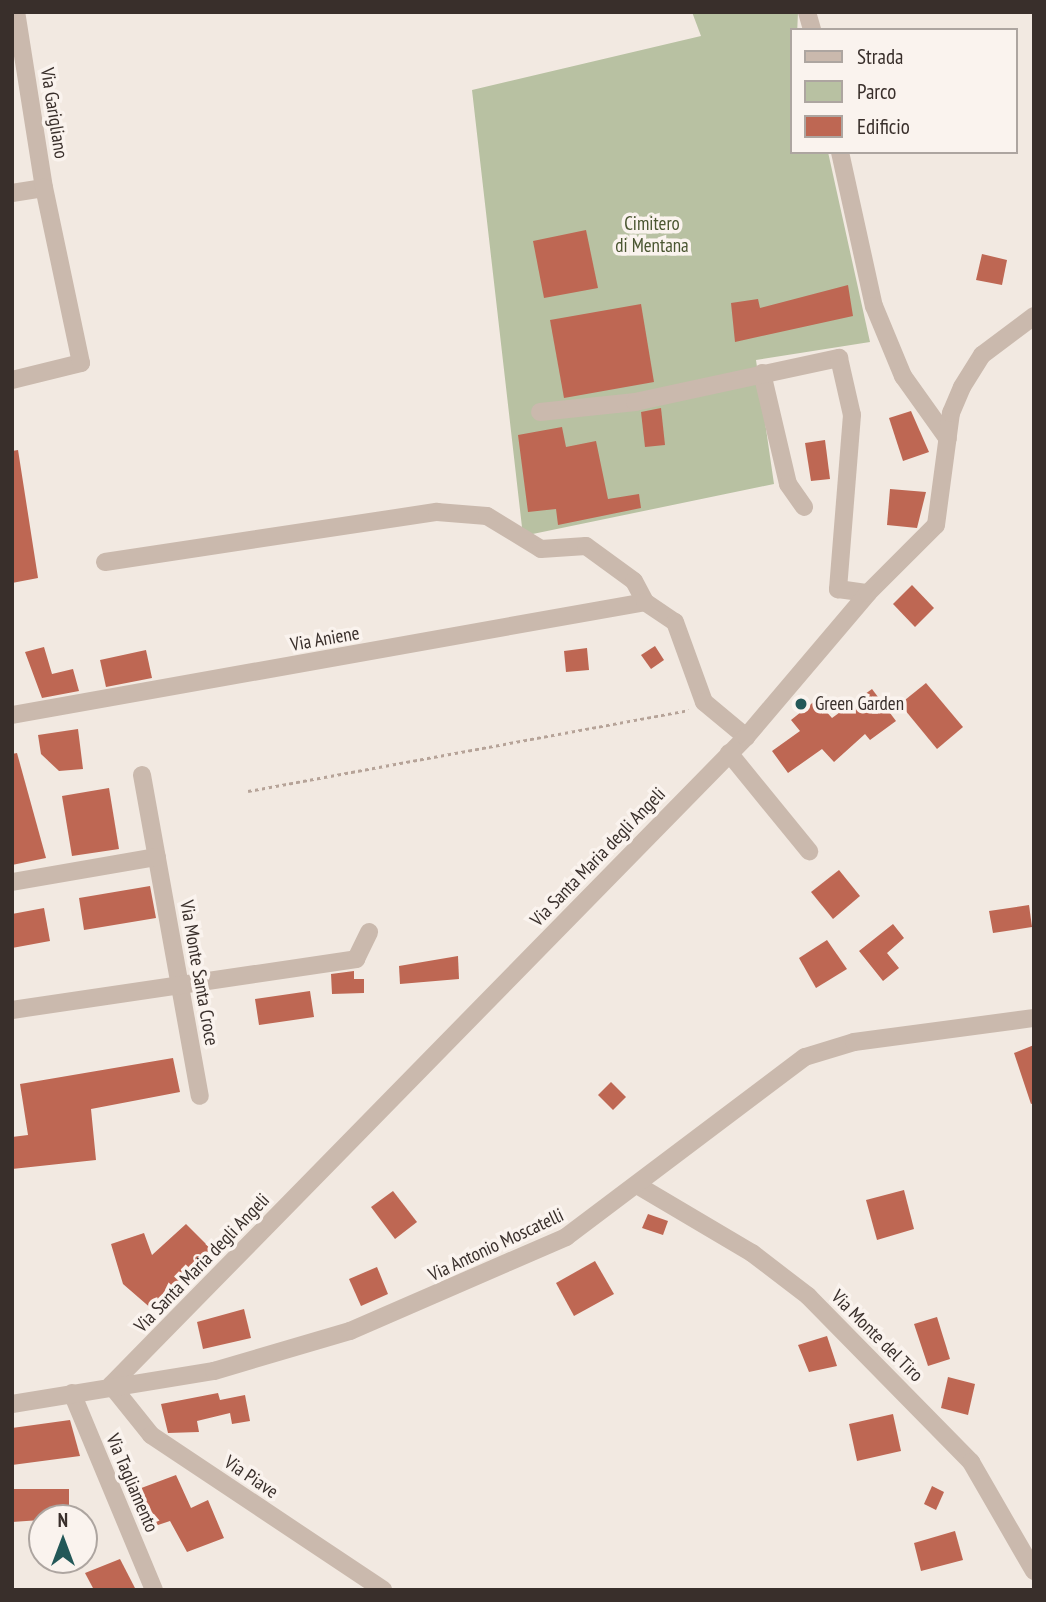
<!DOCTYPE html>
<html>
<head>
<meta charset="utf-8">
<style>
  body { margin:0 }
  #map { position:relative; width:1046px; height:1602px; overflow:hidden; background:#f2e9e1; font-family:"PT Sans Narrow",sans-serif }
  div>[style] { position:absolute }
  .green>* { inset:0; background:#b8c1a2 }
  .building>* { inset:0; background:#be6753 }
  .path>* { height:2.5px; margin-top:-1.25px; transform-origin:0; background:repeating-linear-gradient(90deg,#b6a398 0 3.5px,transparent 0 7px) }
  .minor>* { height:18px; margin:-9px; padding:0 9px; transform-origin:9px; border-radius:9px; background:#cab9ad }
  .dots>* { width:19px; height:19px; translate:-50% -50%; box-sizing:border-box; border:4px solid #faf3ee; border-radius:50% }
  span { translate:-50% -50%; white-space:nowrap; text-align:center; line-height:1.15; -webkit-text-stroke:7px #faf3ee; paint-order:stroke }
  .street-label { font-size:19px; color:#392f2b }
  .park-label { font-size:19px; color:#4a5631 }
  .poi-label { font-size:19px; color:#392f2b }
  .left { translate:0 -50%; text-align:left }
  .frame { position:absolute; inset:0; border:14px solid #392f2b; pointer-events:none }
  .legend { position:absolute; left:790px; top:28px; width:228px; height:126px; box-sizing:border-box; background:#faf3ee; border:2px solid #ada5a0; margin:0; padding:9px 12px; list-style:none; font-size:21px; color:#392f2b }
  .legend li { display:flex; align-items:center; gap:14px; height:35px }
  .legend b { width:35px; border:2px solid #ada5a0 }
  .north { position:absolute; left:28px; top:1504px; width:70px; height:70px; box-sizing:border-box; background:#faf3ee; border:2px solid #ada5a0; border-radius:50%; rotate:0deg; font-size:19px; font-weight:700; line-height:28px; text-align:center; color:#392f2b }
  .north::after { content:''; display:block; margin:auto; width:24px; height:32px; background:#235858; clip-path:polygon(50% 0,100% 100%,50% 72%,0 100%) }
</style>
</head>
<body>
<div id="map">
  <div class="green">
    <div style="clip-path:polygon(692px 12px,798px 12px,792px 152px,828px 152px,870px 342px,756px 360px,774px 484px,523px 536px,472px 90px,701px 36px)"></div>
  </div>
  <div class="building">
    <div style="clip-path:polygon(586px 230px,598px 288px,544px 298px,533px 241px)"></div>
    <div style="clip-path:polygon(982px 254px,1007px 260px,1002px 285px,976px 280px)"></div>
    <div style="clip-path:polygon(848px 285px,853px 316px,735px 342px,731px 303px,758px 299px,760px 308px)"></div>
    <div style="clip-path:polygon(641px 304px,654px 382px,564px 398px,550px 320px)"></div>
    <div style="clip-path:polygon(661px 408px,665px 445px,645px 447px,641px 412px)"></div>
    <div style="clip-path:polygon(911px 411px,929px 452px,903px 461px,889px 418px)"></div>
    <div style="clip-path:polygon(562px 427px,566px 447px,596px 441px,608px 499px,639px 494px,641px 508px,558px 525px,556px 509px,528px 512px,518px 435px)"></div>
    <div style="clip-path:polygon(825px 440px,830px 479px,811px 481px,805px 443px)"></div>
    <div style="clip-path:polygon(18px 450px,38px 578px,12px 583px,12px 451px)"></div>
    <div style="clip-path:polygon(890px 489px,926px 492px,917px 528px,887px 525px)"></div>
    <div style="clip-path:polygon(912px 585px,934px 608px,915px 627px,893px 604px)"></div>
    <div style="clip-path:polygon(655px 646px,664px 660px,651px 669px,641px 655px)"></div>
    <div style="clip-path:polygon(44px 647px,52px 674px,73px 669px,79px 691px,42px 698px,25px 652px)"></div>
    <div style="clip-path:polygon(587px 648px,589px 670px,566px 672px,564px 651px)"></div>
    <div style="clip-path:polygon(146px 650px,152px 678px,106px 687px,100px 660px)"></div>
    <div style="clip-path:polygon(926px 683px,963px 727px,937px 749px,900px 704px)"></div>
    <div style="clip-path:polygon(872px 689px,896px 721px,870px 740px,865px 734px,834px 762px,822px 749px,788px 773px,772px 751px,800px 731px,791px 720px,816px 700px,832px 718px)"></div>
    <div style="clip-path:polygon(78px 729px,83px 769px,59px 771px,41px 754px,38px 735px)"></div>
    <div style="clip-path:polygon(17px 753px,46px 858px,12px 865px,12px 754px)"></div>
    <div style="clip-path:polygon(109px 788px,119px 849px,72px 856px,62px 796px)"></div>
    <div style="clip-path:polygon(839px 870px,860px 896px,833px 919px,811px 892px)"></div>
    <div style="clip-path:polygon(150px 886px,156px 918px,84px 930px,79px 898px)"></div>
    <div style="clip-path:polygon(1029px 905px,1032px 927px,993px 933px,989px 911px)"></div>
    <div style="clip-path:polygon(44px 908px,50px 941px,12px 948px,12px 914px)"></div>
    <div style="clip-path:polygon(893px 924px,904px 938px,887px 953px,899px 968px,883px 981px,859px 951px)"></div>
    <div style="clip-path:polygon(827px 940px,847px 969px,816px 988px,799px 958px)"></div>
    <div style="clip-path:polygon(458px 956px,459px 979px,400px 984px,399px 966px)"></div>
    <div style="clip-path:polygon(354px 971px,354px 979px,364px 979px,364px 993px,332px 994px,331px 974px)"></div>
    <div style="clip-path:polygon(310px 991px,314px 1017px,259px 1025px,255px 999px)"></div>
    <div style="clip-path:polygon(1034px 1045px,1034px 1103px,1031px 1104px,1014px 1053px)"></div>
    <div style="clip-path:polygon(173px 1058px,180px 1092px,91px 1109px,96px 1160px,12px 1169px,12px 1137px,28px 1135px,20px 1084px)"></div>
    <div style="clip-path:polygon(611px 1082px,626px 1097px,613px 1110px,598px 1095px)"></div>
    <div style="clip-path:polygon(904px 1190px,914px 1229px,877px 1240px,866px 1200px)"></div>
    <div style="clip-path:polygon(393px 1191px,417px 1222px,395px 1239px,371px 1207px)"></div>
    <div style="clip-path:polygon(648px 1214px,668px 1221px,663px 1235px,642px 1228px)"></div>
    <div style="clip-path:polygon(186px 1224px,212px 1250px,153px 1310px,123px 1284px,111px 1244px,144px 1233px,152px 1255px)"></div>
    <div style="clip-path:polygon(595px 1261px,614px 1294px,574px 1316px,556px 1283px)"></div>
    <div style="clip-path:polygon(377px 1267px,388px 1294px,361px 1306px,349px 1279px)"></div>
    <div style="clip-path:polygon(244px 1309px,251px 1338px,203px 1349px,197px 1322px)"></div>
    <div style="clip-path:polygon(937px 1317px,950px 1359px,928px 1366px,914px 1324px)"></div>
    <div style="clip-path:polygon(827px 1336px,837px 1366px,809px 1372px,798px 1345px)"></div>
    <div style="clip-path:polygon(948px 1377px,975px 1384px,968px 1415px,941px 1408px)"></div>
    <div style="clip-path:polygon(218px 1393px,220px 1400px,245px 1395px,250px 1421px,232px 1424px,230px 1413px,197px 1421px,199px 1432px,168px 1433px,161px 1404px)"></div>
    <div style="clip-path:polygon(893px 1414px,901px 1451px,857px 1461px,849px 1424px)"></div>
    <div style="clip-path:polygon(70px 1420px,80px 1456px,12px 1465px,12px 1428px)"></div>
    <div style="clip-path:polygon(176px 1475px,191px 1508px,208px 1500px,224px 1538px,187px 1552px,170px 1521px,152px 1527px,136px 1490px)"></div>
    <div style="clip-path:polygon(932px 1486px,944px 1492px,936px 1510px,924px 1504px)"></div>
    <div style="clip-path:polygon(12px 1489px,69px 1489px,69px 1518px,12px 1522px)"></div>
    <div style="clip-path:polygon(955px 1531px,963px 1560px,921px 1571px,914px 1543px)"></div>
    <div style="clip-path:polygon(120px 1559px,136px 1590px,94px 1590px,85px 1573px)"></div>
  </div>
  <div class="path">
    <div style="left:248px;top:791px;width:448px;rotate:-10.4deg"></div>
  </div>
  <div class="minor">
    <div style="left:807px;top:12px;width:19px;rotate:74deg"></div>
    <div style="left:840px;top:152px;width:158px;rotate:77.6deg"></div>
    <div style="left:874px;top:306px;width:76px;rotate:67.5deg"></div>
    <div style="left:903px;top:376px;width:77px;rotate:54.5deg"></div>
    <div style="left:12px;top:193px;width:32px;rotate:-9deg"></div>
    <div style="left:44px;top:188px;width:178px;rotate:-99deg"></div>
    <div style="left:762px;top:373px;width:114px;rotate:76.8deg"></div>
    <div style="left:788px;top:484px;width:28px;rotate:55deg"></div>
    <div style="left:12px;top:380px;width:71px;rotate:-13.8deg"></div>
    <div style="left:81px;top:363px;width:179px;rotate:-101.9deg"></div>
    <div style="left:540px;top:412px;width:96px;rotate:-6deg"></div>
    <div style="left:635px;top:402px;width:209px;rotate:-12.2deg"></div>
    <div style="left:839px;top:358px;width:58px;rotate:77.2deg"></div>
    <div style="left:852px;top:415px;width:175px;rotate:94.6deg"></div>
    <div style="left:838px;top:589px;width:30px;rotate:8deg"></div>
    <div style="left:105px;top:562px;width:336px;rotate:-8.6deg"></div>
    <div style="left:437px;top:512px;width:50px;rotate:4.6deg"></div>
    <div style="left:487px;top:516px;width:63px;rotate:31.4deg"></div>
    <div style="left:541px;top:549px;width:45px;rotate:-3.8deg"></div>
    <div style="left:586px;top:546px;width:59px;rotate:36.1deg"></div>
    <div style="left:634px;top:581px;width:24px;rotate:62deg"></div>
    <div style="left:12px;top:715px;width:643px;rotate:-10.12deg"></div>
    <div style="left:645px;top:602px;width:36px;rotate:34deg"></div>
    <div style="left:675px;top:622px;width:85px;rotate:70.1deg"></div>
    <div style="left:704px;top:702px;width:55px;rotate:39.8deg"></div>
    <div style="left:729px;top:753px;width:127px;rotate:50.8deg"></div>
    <div style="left:142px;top:775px;width:326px;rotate:79.8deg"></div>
    <div style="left:12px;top:882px;width:147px;rotate:-9.8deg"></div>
    <div style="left:12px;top:1010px;width:348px;rotate:-8.4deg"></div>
    <div style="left:356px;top:959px;width:30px;rotate:-64deg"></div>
    <div style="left:637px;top:1185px;width:134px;rotate:30.6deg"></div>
    <div style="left:752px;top:1253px;width:71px;rotate:37.5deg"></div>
    <div style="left:808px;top:1296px;width:233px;rotate:45.5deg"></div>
    <div style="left:971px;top:1462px;width:126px;rotate:60deg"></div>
    <div style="left:111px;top:1385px;width:907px;rotate:-45.58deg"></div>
    <div style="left:746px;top:737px;width:189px;rotate:-49.7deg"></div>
    <div style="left:868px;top:593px;width:96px;rotate:-45deg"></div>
    <div style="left:936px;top:525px;width:113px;rotate:-82.4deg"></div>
    <div style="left:951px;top:413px;width:28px;rotate:-67deg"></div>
    <div style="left:962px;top:387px;width:38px;rotate:-58deg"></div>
    <div style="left:982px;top:355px;width:65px;rotate:-36.9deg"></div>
    <div style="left:111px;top:1385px;width:64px;rotate:51.3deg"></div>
    <div style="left:151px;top:1435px;width:279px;rotate:33.7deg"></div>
    <div style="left:72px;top:1393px;width:213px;rotate:67.4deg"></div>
    <div style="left:12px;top:1404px;width:205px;rotate:-9.3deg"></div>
    <div style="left:214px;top:1371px;width:142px;rotate:-16.4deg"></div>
    <div style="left:350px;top:1331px;width:236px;rotate:-23.5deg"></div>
    <div style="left:566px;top:1237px;width:299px;rotate:-37deg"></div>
    <div style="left:805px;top:1057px;width:51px;rotate:-17deg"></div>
    <div style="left:854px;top:1042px;width:182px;rotate:-7.6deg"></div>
  </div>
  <div class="dots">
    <div style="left:801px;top:704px;background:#235858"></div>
  </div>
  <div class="street-label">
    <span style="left:54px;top:113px;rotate:81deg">Via Garigliano</span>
    <span style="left:325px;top:639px;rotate:-10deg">Via Aniene</span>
    <span style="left:598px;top:857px;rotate:-46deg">Via Santa Maria degli Angeli</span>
    <span style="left:199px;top:973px;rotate:80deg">Via Monte Santa Croce</span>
    <span style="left:496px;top:1245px;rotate:-25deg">Via Antonio Moscatelli</span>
    <span style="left:202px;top:1263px;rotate:-46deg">Via Santa Maria degli Angeli</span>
    <span style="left:877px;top:1336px;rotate:45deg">Via Monte del Tiro</span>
    <span style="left:251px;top:1477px;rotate:34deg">Via Piave</span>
    <span style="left:132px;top:1483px;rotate:67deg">Via Tagliamento</span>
  </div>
  <div class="park-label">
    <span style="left:652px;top:235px">Cimitero<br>di Mentana</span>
  </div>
  <div class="poi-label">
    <span class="left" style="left:815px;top:704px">Green Garden</span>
  </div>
  <div class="frame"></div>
  <ul class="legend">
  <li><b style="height:9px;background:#cab9ad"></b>Strada</li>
  <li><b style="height:19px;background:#b8c1a2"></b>Parco</li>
  <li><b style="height:19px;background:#be6753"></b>Edificio</li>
  </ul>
  <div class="north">N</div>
</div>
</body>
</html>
